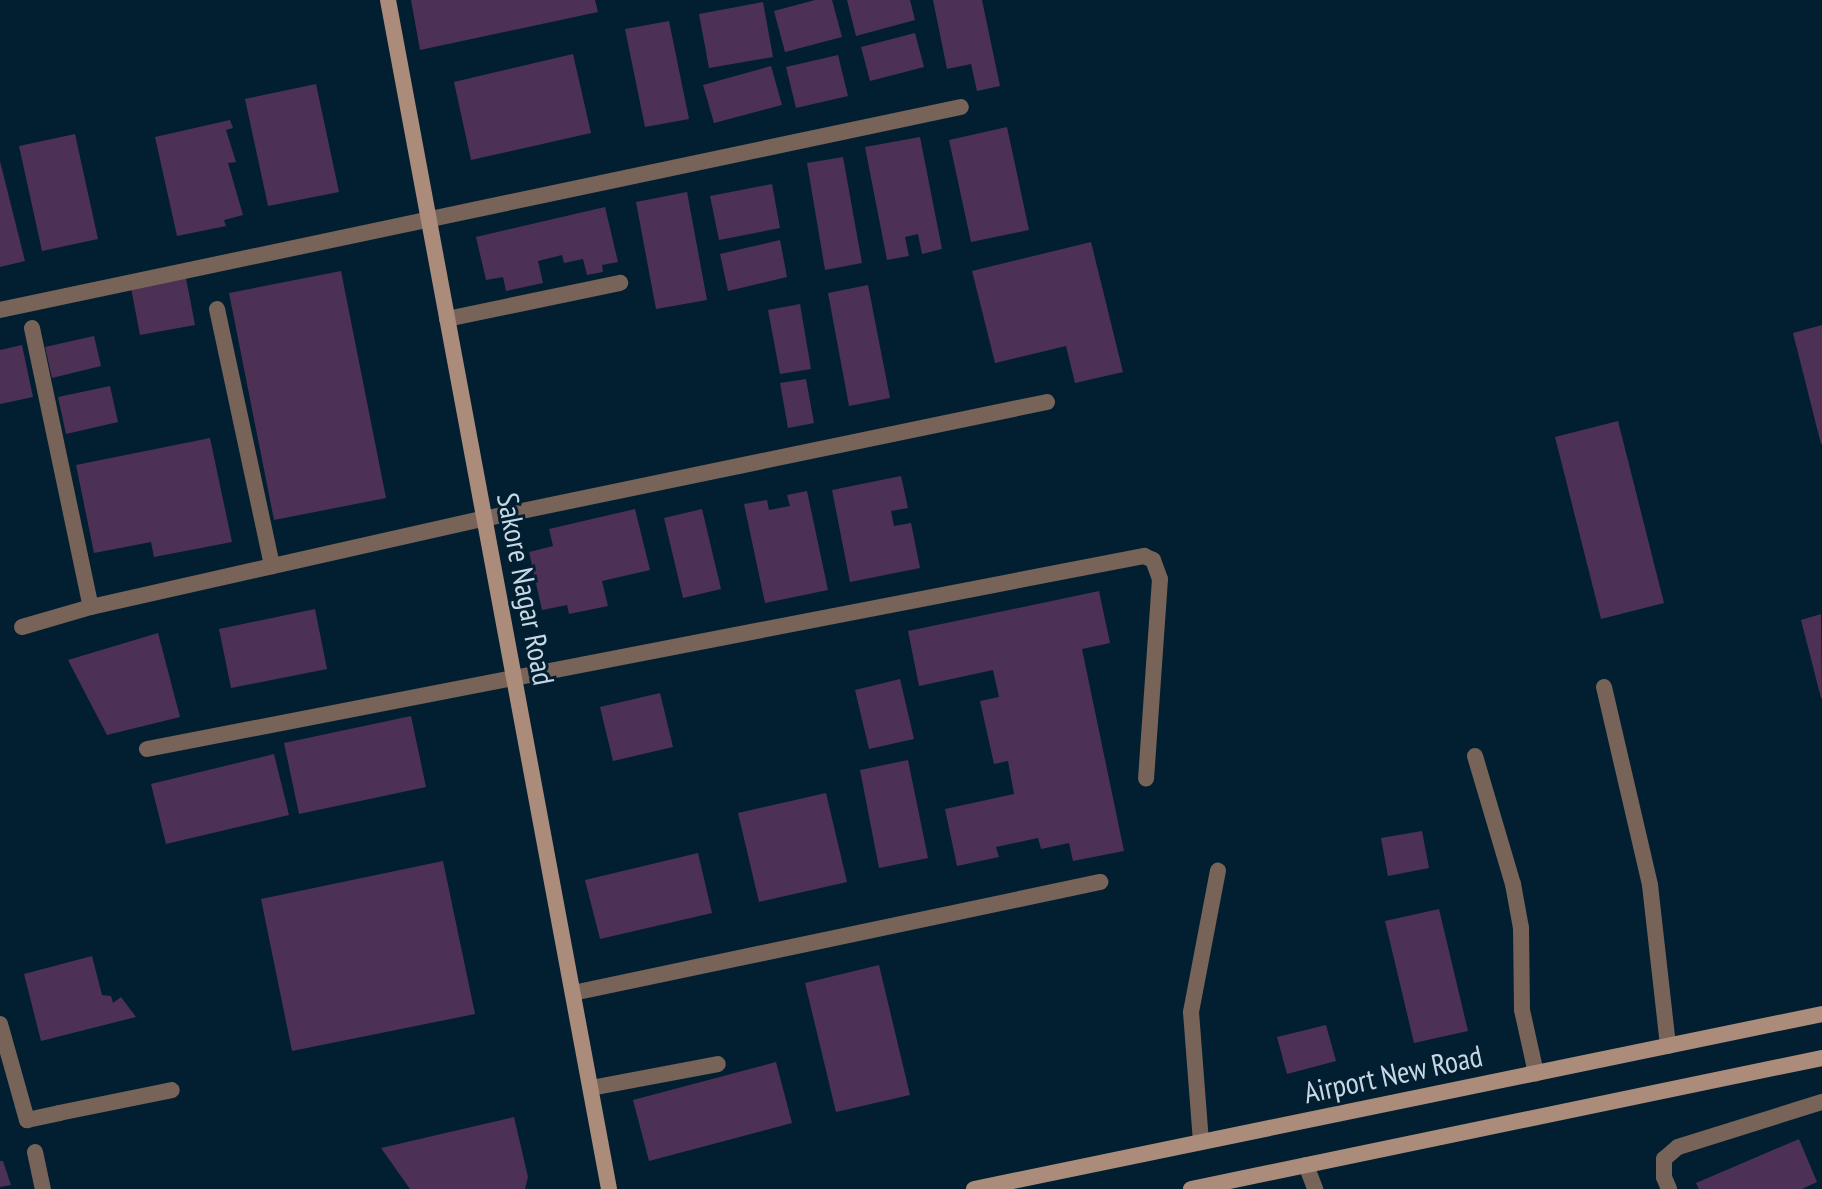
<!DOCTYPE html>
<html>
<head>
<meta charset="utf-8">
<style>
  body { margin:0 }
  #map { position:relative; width:1822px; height:1189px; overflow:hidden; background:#021f31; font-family:"PT Sans Narrow",sans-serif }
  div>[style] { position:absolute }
  .building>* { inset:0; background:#4c3154 }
  .lane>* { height:16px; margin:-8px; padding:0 8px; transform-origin:8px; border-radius:8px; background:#776357 }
  .street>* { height:16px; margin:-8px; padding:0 8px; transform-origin:8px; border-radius:8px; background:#776357 }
  .secondary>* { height:16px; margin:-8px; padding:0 8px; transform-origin:8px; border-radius:8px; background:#ab8b79 }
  span { translate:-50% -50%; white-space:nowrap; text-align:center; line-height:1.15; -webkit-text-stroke:6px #021f31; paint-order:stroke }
  .street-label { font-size:30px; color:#c7d7e3 }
</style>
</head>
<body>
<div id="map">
  <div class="building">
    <div style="clip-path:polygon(411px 0,595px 0,598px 12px,420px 50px)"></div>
    <div style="clip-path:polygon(815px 0,832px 0,842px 37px,785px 52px,774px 11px)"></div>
    <div style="clip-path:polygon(847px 0,910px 0,915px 20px,856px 36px)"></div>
    <div style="clip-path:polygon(933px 0,982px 0,1000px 86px,977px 91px,971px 64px,947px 69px)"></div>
    <div style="clip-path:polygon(763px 2px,773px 57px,709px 68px,699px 14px)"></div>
    <div style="clip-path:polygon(669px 21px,689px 119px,645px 127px,625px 29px)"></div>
    <div style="clip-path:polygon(915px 33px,924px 67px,870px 81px,861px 47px)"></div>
    <div style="clip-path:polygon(573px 54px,591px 133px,471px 160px,454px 82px)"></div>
    <div style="clip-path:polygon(838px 55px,848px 96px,796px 108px,786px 67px)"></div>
    <div style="clip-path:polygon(771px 66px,782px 105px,714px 123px,703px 85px)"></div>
    <div style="clip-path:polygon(316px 84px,339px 192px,268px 206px,245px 99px)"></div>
    <div style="clip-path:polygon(230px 120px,233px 128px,226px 130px,236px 162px,228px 163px,243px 215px,224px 220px,226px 226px,177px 236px,155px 137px)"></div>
    <div style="clip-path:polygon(1007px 127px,1029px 230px,971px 242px,949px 140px)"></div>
    <div style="clip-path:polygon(75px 134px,98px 239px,42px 251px,19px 146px)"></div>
    <div style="clip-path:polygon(920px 137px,942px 249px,922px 254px,918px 234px,905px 237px,909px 256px,887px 260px,865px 147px)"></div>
    <div style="clip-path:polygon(843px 157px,862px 263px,825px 270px,807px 163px)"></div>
    <div style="clip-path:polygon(0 161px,25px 261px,0 267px)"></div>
    <div style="clip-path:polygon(772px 184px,780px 228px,719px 240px,710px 196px)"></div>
    <div style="clip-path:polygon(687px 192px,707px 300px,656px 309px,636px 202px)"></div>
    <div style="clip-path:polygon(605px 207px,618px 262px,602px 265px,603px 272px,587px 275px,583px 259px,564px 263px,562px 255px,538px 261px,543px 283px,506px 291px,503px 277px,486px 280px,476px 237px)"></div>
    <div style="clip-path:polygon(780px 240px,787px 277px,728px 291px,720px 254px)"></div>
    <div style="clip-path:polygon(1091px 242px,1123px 372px,1075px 383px,1066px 346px,995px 363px,972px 271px)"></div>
    <div style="clip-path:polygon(341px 271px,386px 498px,274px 520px,229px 293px)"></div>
    <div style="clip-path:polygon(186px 278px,195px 325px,140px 335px,131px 288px)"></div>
    <div style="clip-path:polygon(868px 285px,890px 398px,849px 406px,828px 293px)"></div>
    <div style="clip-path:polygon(800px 304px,811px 369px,780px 374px,768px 310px)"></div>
    <div style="clip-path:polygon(1822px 325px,1822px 444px,1821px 444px,1793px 333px)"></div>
    <div style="clip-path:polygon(94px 336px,101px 366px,52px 378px,45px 347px)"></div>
    <div style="clip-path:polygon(22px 345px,33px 397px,0 404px,0 350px)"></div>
    <div style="clip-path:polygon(806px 379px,814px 423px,788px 428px,780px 383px)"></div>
    <div style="clip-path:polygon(110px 386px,118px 422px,66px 434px,58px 397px)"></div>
    <div style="clip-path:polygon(1618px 421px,1664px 603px,1601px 619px,1555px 437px)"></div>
    <div style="clip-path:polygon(210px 438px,232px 542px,154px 557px,151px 542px,94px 553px,76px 465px)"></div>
    <div style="clip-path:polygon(901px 476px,908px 508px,891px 511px,894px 526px,911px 523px,920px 568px,850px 582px,832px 490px)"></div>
    <div style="clip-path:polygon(807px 491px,828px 590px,765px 603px,744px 504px,767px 500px,769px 510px,790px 506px,787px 495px)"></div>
    <div style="clip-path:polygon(635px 509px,650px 570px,602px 581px,608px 606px,569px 614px,567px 605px,542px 610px,529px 552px,553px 546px,549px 529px)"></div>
    <div style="clip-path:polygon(702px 509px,721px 589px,683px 598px,664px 518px)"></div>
    <div style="clip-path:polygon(1099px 591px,1110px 643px,1082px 649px,1124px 851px,1073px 861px,1069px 843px,1041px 849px,1038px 838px,996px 847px,999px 857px,957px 866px,945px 809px,1014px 794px,1008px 761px,994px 764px,980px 701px,999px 697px,993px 670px,919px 686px,908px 631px)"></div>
    <div style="clip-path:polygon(315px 609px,327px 669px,231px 688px,219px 629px)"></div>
    <div style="clip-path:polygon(1821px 614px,1822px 698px,1821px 698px,1801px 620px)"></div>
    <div style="clip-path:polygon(158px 633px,180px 717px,107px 735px,68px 660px)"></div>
    <div style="clip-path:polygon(900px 679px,914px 739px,869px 749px,855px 690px)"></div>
    <div style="clip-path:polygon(660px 693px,673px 747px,613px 761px,600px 707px)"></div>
    <div style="clip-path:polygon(411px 716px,426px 787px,299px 814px,284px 743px)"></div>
    <div style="clip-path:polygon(274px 754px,289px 815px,166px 844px,151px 784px)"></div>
    <div style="clip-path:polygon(908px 760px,928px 858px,879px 868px,860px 770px)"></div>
    <div style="clip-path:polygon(826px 793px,847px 882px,759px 902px,738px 813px)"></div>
    <div style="clip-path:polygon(1422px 831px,1429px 868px,1388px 876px,1381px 838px)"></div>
    <div style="clip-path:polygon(698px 853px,712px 913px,600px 939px,585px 880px)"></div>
    <div style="clip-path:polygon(443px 861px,475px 1014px,292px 1051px,261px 899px)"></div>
    <div style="clip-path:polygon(1439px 909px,1468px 1031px,1414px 1043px,1385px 921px)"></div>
    <div style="clip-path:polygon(92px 956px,102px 995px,111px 996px,113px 1003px,121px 997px,136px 1017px,41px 1041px,24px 974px)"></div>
    <div style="clip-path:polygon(879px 965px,910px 1095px,836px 1112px,805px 983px)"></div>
    <div style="clip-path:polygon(1326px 1025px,1336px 1061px,1287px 1074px,1277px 1037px)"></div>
    <div style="clip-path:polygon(776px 1062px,792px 1123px,649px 1161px,633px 1100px)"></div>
    <div style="clip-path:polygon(514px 1117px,528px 1177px,525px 1189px,410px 1189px,381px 1148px)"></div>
    <div style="clip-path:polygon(1799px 1139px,1817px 1182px,1802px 1189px,1699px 1189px,1696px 1183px)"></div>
    <div style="clip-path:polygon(0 1161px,3px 1161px,11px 1185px,0 1187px)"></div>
  </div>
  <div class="lane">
    <div style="left:217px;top:309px;width:263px;rotate:77.9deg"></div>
    <div style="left:447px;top:319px;width:177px;rotate:-11.8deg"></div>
    <div style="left:32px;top:328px;width:285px;rotate:78.1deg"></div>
    <div style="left:22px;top:627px;width:72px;rotate:-16.2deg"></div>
    <div style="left:91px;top:607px;width:402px;rotate:-12.7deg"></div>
    <div style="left:1604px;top:687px;width:203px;rotate:76.9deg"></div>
    <div style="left:1650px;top:885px;width:162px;rotate:83.6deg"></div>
    <div style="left:591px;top:1088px;width:129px;rotate:-10.7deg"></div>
    <div style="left:59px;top:1113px;width:115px;rotate:-11.5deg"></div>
    <div style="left:35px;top:1152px;width:38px;rotate:78deg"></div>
    <div style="left:1306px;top:1165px;width:26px;rotate:69deg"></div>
    <div style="left:1669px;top:1189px;width:13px;rotate:-113deg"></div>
    <div style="left:1664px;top:1177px;width:18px;rotate:-90deg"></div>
    <div style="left:1664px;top:1159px;width:18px;rotate:-41deg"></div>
    <div style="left:1678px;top:1147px;width:151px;rotate:-17.4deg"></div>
  </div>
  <div class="street">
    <div style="left:0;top:310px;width:982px;rotate:-11.93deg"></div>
    <div style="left:483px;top:519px;width:576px;rotate:-11.72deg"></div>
    <div style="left:147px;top:749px;width:1016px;rotate:-10.96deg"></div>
    <div style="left:1144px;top:556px;width:10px;rotate:24deg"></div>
    <div style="left:1153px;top:560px;width:20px;rotate:70deg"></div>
    <div style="left:1160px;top:579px;width:200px;rotate:94deg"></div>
    <div style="left:1475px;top:756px;width:134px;rotate:73.5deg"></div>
    <div style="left:1513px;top:884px;width:45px;rotate:79.7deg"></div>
    <div style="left:1521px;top:928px;width:82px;rotate:89.3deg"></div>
    <div style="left:1522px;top:1010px;width:65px;rotate:77.5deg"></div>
    <div style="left:573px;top:993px;width:539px;rotate:-11.89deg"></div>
    <div style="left:0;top:1024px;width:100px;rotate:74.3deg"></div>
    <div style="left:27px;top:1120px;width:33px;rotate:-12deg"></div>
    <div style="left:1201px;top:1142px;width:130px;rotate:-94.4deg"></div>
    <div style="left:1191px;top:1012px;width:144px;rotate:-79.2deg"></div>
  </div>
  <div class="secondary">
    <div style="left:388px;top:0;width:1209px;rotate:79.47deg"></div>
    <div style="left:974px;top:1189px;width:866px;rotate:-11.66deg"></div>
    <div style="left:1191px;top:1189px;width:644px;rotate:-11.73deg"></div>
  </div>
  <div class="street-label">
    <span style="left:526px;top:589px;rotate:79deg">Sakore Nagar Road</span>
    <span style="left:1393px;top:1074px;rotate:-12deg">Airport New Road</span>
  </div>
</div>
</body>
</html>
